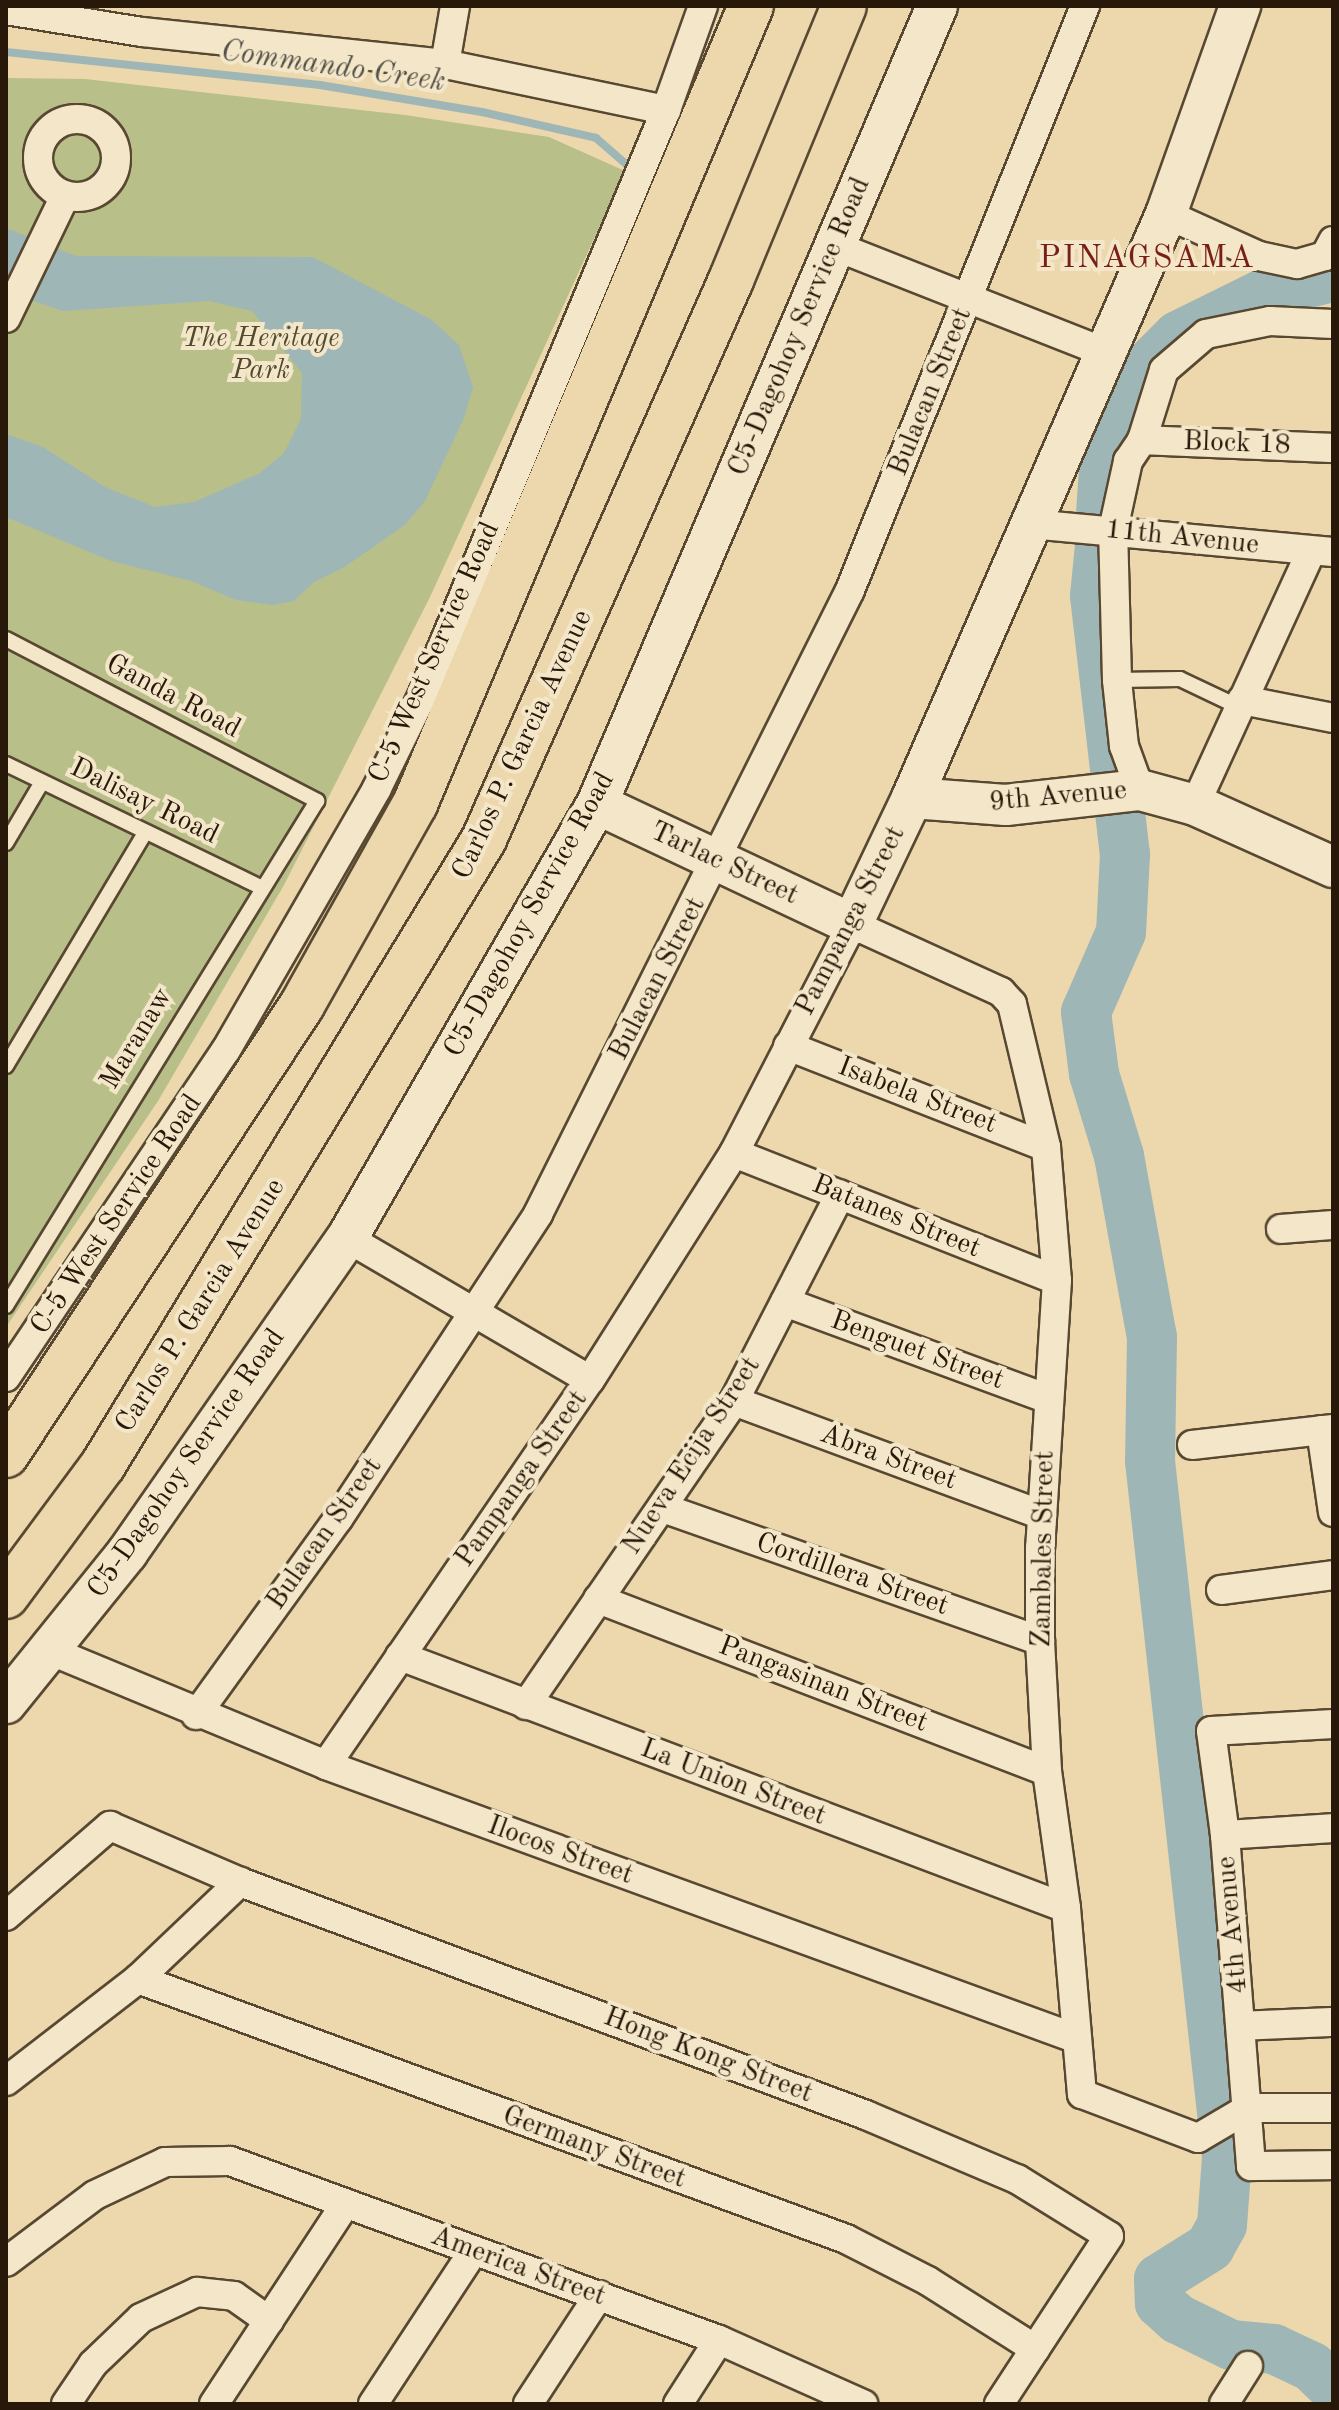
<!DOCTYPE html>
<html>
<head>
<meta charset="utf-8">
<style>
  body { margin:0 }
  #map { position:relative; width:1339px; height:2410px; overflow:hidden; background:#ecd8ac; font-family:"Old Standard TT",serif }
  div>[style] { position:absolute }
  .green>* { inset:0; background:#b8bf89 }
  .water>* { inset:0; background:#9fb6b6 }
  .stream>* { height:8px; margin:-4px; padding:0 4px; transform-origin:4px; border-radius:4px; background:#9fb6b6 }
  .river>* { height:50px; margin:-25px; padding:0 25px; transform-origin:25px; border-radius:25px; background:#9fb6b6 }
  .roads { filter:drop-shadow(2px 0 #584832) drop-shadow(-2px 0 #584832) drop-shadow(0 2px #584832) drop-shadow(0 -2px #584832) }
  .lane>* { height:14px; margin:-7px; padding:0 7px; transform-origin:7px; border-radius:7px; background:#f3e6c9 }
  .street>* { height:28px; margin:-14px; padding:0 14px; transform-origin:14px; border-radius:14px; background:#f3e6c9 }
  .street>.ring { margin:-14px; padding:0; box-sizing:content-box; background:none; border:28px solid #f3e6c9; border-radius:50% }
  .secondary>* { height:40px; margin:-20px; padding:0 20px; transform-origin:20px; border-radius:20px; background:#f3e6c9 }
  .primary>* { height:44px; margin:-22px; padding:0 22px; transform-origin:22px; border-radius:22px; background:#ecd8ac }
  span { translate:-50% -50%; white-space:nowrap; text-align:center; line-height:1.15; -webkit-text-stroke:8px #f3e6c9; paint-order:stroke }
  .street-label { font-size:28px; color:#271809 }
  .park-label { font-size:28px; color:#524a2f; font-style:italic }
  .water-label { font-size:30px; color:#514f46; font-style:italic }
  .quarter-label { font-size:32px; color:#7a1f14; letter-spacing:2px }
  .frame { position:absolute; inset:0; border:8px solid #271809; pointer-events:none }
</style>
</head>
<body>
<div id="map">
  <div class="green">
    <div style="clip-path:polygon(6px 78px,85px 79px,405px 115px,549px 137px,625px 171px,430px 597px,284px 885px,158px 1101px,6px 1327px)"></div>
  </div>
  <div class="water">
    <div style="clip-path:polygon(6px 228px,76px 256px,313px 257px,432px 320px,459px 345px,473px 387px,464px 418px,425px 501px,405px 525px,343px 568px,314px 582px,294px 601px,273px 605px,236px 600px,191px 581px,111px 561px,6px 517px,6px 434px,43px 447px,105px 487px,155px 507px,194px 502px,260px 473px,284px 453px,301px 419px,302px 373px,252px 311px,209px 301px,63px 311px,6px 292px)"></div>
  </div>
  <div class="stream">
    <div style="left:6px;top:52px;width:316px;rotate:6deg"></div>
    <div style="left:320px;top:85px;width:164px;rotate:9.5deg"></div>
    <div style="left:482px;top:112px;width:117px;rotate:12.8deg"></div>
    <div style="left:596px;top:138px;width:50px;rotate:41deg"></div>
  </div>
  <div class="river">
    <div style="left:1100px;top:529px;width:60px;rotate:-86.2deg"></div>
    <div style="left:1104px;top:469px;width:113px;rotate:-66.6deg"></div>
    <div style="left:1149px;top:365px;width:41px;rotate:-45deg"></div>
    <div style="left:1178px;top:336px;width:95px;rotate:-26.3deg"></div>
    <div style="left:1263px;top:294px;width:72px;rotate:-13.7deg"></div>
    <div style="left:1101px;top:535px;width:61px;rotate:95.6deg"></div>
    <div style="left:1095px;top:596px;width:260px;rotate:83.4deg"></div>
    <div style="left:1125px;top:854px;width:78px;rotate:92.9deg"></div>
    <div style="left:1121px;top:932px;width:87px;rotate:113.6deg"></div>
    <div style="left:1086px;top:1012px;width:63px;rotate:82.6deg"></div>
    <div style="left:1094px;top:1074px;width:86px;rotate:73deg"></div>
    <div style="left:1119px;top:1156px;width:184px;rotate:79.7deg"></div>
    <div style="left:1152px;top:1337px;width:124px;rotate:90.9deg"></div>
    <div style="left:1150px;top:1461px;width:700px;rotate:83.69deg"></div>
    <div style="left:1227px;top:2157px;width:68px;rotate:94.2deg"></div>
    <div style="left:1222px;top:2225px;width:25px;rotate:119deg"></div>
    <div style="left:1210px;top:2247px;width:60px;rotate:147.9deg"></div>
    <div style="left:1159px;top:2279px;width:24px;rotate:88deg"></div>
    <div style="left:1160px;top:2303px;width:24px;rotate:42deg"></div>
    <div style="left:1178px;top:2319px;width:59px;rotate:26.1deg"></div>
    <div style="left:1231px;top:2345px;width:43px;rotate:5.3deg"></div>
    <div style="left:1274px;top:2349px;width:42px;rotate:25.3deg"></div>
    <div style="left:1312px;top:2367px;width:29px;rotate:44deg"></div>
  </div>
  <div class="roads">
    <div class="lane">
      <div style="left:6px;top:639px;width:351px;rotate:27.5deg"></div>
      <div style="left:317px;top:801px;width:593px;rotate:121.63deg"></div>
      <div style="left:1117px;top:680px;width:63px;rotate:-0.9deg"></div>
      <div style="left:1180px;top:679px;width:65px;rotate:25.4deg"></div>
      <div style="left:6px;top:764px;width:282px;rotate:25.8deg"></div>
      <div style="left:6px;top:843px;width:71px;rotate:-59.5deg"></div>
      <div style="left:6px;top:1066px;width:271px;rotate:-59.2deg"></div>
    </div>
    <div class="street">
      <div style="left:6px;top:10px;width:138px;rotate:9.2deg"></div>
      <div style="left:142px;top:32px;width:305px;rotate:6deg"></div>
      <div style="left:445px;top:64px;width:226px;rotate:11.8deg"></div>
      <div style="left:445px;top:64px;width:59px;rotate:-80.2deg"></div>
      <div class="ring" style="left:38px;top:119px;width:50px;height:50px"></div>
      <div style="left:1166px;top:214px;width:102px;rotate:24.3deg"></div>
      <div style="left:1259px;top:256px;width:39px;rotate:12deg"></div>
      <div style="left:1297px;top:264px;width:29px;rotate:-16deg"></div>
      <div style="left:1325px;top:256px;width:17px;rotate:-62deg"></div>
      <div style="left:835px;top:246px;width:291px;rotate:21.5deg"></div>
      <div style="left:6px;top:318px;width:136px;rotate:-64.2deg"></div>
      <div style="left:1142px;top:440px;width:191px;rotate:2.4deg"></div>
      <div style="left:1031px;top:524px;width:303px;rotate:5.3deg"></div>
      <div style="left:1242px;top:700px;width:93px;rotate:11.2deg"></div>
      <div style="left:1140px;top:790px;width:47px;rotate:-110deg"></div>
      <div style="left:1124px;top:746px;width:66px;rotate:-96.1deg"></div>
      <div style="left:1117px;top:680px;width:150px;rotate:-91.5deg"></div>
      <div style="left:1113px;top:530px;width:71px;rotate:-77.7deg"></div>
      <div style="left:1128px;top:461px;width:25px;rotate:-56deg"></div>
      <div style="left:1142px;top:440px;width:73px;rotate:-72.6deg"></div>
      <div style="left:1164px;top:370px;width:55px;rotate:-40.6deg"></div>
      <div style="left:1206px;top:334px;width:65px;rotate:-11.5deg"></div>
      <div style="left:1270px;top:321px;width:63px;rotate:2.7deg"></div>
      <div style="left:1195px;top:805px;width:278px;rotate:-65.4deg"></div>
      <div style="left:788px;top:1046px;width:277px;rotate:21.4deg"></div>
      <div style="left:734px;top:1153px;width:347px;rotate:21.5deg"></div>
      <div style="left:1281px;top:1229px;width:52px;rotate:-4.4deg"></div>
      <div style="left:347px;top:1238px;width:281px;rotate:30.3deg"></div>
      <div style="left:785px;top:1302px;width:281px;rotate:20.2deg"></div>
      <div style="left:6px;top:1377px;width:394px;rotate:-56.1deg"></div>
      <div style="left:226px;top:1050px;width:302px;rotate:-60deg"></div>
      <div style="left:377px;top:788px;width:102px;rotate:-63.9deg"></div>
      <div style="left:422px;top:696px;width:635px;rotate:-67.39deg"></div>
      <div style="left:666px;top:110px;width:110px;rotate:-70.4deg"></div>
      <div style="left:734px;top:1401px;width:328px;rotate:20.3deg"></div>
      <div style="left:1321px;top:1430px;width:83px;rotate:81.7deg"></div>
      <div style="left:1192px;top:1445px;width:142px;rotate:-6.5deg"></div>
      <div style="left:663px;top:1508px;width:400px;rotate:19.4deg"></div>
      <div style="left:1221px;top:1590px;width:113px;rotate:-7.6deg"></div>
      <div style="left:598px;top:1599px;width:481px;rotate:21deg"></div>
      <div style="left:51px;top:1651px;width:298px;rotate:22.5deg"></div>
      <div style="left:326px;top:1765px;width:797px;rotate:20.03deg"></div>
      <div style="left:400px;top:1656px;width:712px;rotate:20.73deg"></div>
      <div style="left:526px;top:1705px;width:368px;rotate:-55.6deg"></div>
      <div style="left:734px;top:1401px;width:232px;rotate:-62.8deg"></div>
      <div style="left:196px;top:1715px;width:242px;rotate:-54.1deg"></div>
      <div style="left:338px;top:1519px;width:365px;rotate:-56.7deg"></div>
      <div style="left:538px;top:1214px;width:698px;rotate:-63.43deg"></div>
      <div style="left:850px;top:590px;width:630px;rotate:-68.08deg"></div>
      <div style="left:1333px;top:1724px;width:122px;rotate:176.7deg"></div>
      <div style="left:1211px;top:1731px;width:105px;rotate:82.3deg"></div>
      <div style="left:1225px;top:1835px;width:332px;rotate:85.5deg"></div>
      <div style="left:1251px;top:2166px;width:82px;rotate:-0.7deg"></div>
      <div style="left:326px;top:1765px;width:467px;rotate:-55.6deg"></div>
      <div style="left:590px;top:1380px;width:269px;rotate:-57.6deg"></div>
      <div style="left:734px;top:1153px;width:258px;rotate:-62.7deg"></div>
      <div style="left:852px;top:924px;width:164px;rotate:24.5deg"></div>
      <div style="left:1001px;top:992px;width:16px;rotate:47deg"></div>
      <div style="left:1012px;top:1004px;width:147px;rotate:76.6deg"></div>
      <div style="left:1046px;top:1147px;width:133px;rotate:85.3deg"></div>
      <div style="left:1057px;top:1280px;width:269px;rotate:93.6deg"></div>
      <div style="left:1040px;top:1548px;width:93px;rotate:90deg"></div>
      <div style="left:1040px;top:1641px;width:130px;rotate:86.9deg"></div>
      <div style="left:1047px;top:1771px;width:138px;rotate:82.1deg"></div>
      <div style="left:1066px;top:1908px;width:187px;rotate:85.1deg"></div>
      <div style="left:1082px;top:2094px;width:124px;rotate:20.8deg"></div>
      <div style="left:1198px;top:2138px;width:59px;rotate:-30.5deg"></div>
      <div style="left:1249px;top:2108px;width:84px"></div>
      <div style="left:1225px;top:1835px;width:108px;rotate:-3.7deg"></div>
      <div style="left:6px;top:1916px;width:138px;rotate:-40.9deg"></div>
      <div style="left:110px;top:1826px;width:142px;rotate:23.3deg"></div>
      <div style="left:240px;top:1882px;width:668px;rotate:20.42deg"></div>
      <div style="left:866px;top:2115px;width:164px;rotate:23deg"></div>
      <div style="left:1017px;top:2179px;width:108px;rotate:31.8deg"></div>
      <div style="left:1109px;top:2236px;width:201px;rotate:123.2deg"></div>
      <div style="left:138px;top:1979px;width:754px;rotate:20.16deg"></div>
      <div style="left:846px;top:2239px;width:92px;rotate:27.1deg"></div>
      <div style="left:928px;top:2281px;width:127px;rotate:32.4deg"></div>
      <div style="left:1241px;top:2026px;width:92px;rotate:-2.5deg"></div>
      <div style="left:6px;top:2081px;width:167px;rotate:-37.7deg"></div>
      <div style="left:138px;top:1979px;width:141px;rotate:-43.6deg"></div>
      <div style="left:6px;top:2262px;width:111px;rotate:-37deg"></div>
      <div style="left:95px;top:2195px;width:77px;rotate:-25.2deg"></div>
      <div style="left:165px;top:2162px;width:65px;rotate:-0.9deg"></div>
      <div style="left:230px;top:2161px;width:521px;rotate:20.11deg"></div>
      <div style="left:719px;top:2340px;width:158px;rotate:24deg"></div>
      <div style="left:66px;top:2404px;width:48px;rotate:-56deg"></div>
      <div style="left:93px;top:2364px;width:66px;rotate:-43.8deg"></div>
      <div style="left:141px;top:2318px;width:62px;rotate:-24.9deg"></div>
      <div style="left:197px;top:2292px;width:37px;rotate:6deg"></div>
      <div style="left:234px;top:2296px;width:43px;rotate:35.5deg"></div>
      <div style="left:214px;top:2404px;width:240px;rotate:-56.7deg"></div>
      <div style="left:373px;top:2404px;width:182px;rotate:-56.7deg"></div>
      <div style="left:528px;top:2404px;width:130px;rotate:-56.9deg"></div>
      <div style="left:678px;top:2404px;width:76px;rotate:-57.4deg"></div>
      <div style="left:1224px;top:2404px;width:45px;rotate:-57.7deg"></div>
    </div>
    <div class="secondary">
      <div style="left:912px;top:798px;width:94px;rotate:4.3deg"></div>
      <div style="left:1006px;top:805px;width:135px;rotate:-6.4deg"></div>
      <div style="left:1140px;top:790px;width:57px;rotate:15.3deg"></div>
      <div style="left:1195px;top:805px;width:151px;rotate:24.2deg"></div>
      <div style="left:597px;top:804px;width:282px;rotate:25.2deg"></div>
      <div style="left:852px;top:924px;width:140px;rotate:-64.5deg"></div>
      <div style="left:912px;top:798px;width:637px;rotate:-66.49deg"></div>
      <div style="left:1166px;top:214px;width:221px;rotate:-70.4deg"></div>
      <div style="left:6px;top:1703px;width:193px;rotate:-51.1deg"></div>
      <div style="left:127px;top:1553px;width:384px;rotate:-55.1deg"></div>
      <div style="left:347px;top:1238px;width:501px;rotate:-60.06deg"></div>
      <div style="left:597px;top:804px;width:867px;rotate:-66.92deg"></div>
    </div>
    <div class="primary">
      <div style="left:6px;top:1455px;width:539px;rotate:-56.66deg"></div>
      <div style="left:302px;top:1005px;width:231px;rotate:-60.7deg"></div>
      <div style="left:415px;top:804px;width:866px;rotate:-67.17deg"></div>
      <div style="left:6px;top:1596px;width:163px;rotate:-53.5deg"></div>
      <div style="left:103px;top:1465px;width:733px;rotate:-58.67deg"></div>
      <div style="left:484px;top:839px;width:611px;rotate:-66.16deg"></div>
      <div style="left:731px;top:280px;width:296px;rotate:-67.6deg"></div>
    </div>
  </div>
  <div class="street-label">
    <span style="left:800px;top:327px;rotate:-67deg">C5-Dagohoy Service Road</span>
    <span style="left:931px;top:392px;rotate:-68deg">Bulacan Street</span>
    <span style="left:1237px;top:444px;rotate:2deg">Block 18</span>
    <span style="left:1182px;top:538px;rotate:6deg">11th Avenue</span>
    <span style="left:435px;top:653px;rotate:-66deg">C-5 West Service Road</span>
    <span style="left:173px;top:697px;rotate:28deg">Ganda Road</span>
    <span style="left:523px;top:745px;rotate:-65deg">Carlos P. Garcia Avenue</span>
    <span style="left:1058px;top:797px;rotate:-5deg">9th Avenue</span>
    <span style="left:144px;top:802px;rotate:26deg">Dalisay Road</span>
    <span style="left:724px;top:864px;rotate:25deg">Tarlac Street</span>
    <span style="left:530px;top:915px;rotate:-61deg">C5-Dagohoy Service Road</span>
    <span style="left:851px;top:921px;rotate:-63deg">Pampanga Street</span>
    <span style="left:658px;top:979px;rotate:-63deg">Bulacan Street</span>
    <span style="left:137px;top:1039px;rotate:-59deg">Maranaw</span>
    <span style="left:917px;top:1096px;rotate:21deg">Isabela Street</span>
    <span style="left:117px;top:1215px;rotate:-56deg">C-5 West Service Road</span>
    <span style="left:896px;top:1217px;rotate:22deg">Batanes Street</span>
    <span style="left:201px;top:1306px;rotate:-58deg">Carlos P. Garcia Avenue</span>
    <span style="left:917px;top:1351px;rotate:20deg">Benguet Street</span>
    <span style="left:692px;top:1456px;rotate:-57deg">Nueva Ecija Street</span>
    <span style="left:888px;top:1458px;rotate:20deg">Abra Street</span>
    <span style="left:187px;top:1464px;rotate:-55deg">C5-Dagohoy Service Road</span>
    <span style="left:522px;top:1479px;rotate:-55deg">Pampanga Street</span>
    <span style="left:325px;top:1534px;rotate:-55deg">Bulacan Street</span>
    <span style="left:1044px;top:1549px;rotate:-89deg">Zambales Street</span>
    <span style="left:852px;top:1575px;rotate:19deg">Cordillera Street</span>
    <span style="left:823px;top:1685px;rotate:21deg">Pangasinan Street</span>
    <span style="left:733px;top:1783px;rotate:21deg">La Union Street</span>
    <span style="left:560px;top:1851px;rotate:20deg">Ilocos Street</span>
    <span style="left:1233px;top:1925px;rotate:-95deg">4th Avenue</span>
    <span style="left:708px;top:2056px;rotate:21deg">Hong Kong Street</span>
    <span style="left:594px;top:2148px;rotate:20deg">Germany Street</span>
    <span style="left:518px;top:2267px;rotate:20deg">America Street</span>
  </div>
  <div class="park-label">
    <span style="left:261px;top:355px">The Heritage<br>Park</span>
  </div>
  <div class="water-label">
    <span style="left:333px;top:67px;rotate:8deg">Commando Creek</span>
  </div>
  <div class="quarter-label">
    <span style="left:1147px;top:259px">PINAGSAMA</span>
  </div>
  <div class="frame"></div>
</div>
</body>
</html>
